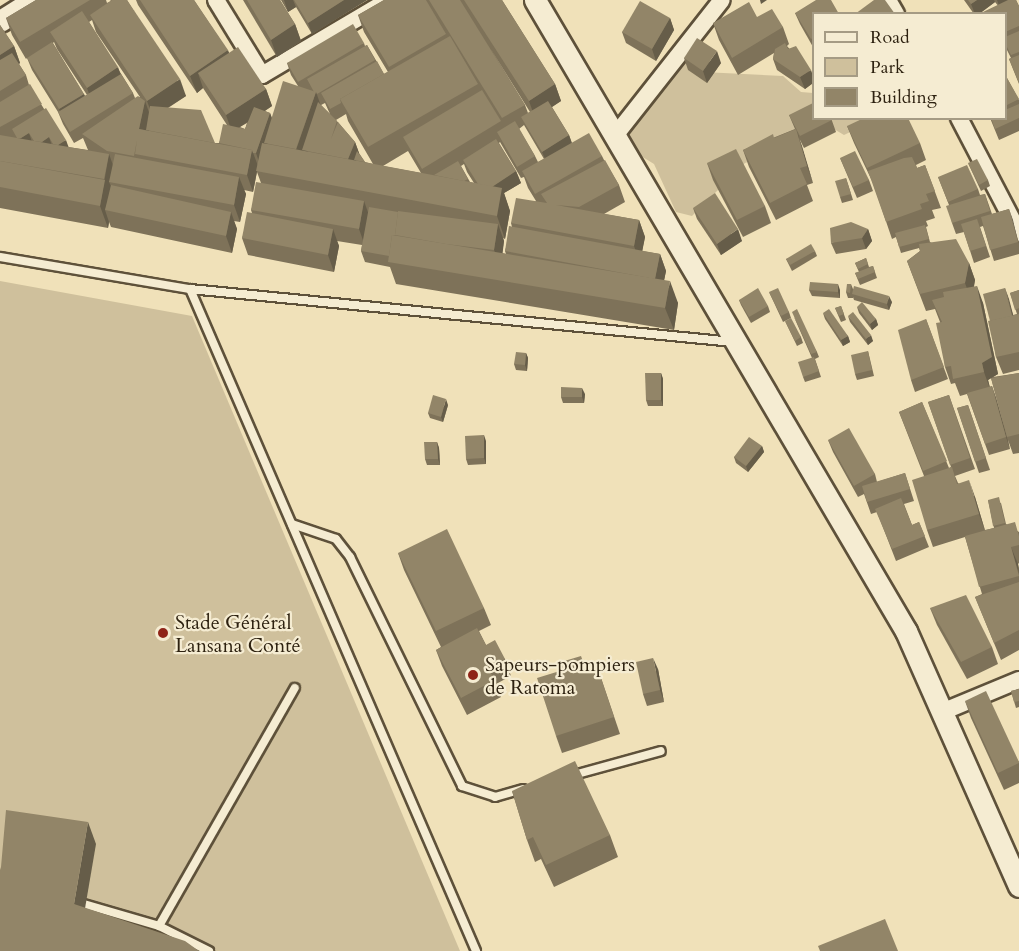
<!DOCTYPE html>
<html>
<head>
<meta charset="utf-8">
<style>
  body { margin:0 }
  #map { position:relative; width:1019px; height:951px; overflow:hidden; background:#f0e1b9; font-family:Cardo,serif }
  div>[style] { position:absolute }
  .green>* { inset:0; background:#cfc09c }
  .roads { filter:drop-shadow(2px 0 #5e513a) drop-shadow(-2px 0 #5e513a) drop-shadow(0 2px #5e513a) drop-shadow(0 -2px #5e513a) }
  .service>* { height:8px; margin:-4px; padding:0 4px; transform-origin:4px; border-radius:4px; background:#f5ecd2 }
  .minor>* { height:16px; margin:-8px; padding:0 8px; transform-origin:8px; border-radius:8px; background:#f5ecd2 }
  .tertiary>* { height:21px; margin:-10.5px; padding:0 10.5px; transform-origin:10.5px; border-radius:10.5px; background:#f5ecd2 }
  .wall>* { inset:0; background:#7e7259 }
  .shaded-wall>* { inset:0; background:#665d49 }
  .building>* { inset:0; background:#928568 }
  .dots>* { width:16px; height:16px; translate:-50% -50%; box-sizing:border-box; border:3px solid #f5ecd2; border-radius:50% }
  span { translate:-50% -50%; white-space:nowrap; text-align:center; line-height:1.15; -webkit-text-stroke:4.5px #f5ecd2; paint-order:stroke }
  .poi-label { font-size:20px; color:#2d2110 }
  .left { translate:0 -50%; text-align:left }
  .legend { position:absolute; left:812px; top:12px; width:195px; height:108px; box-sizing:border-box; background:#f5ecd2; border:2px solid #a59b84; margin:0; padding:8px 10px; list-style:none; font-size:18px; color:#2d2110 }
  .legend li { display:flex; align-items:center; gap:12px; height:30px }
  .legend b { width:30px; border:2px solid #a59b84 }
</style>
</head>
<body>
<div id="map">
  <div class="green">
    <div style="clip-path:polygon(680px 54px,703px 72px,783px 76px,801px 92px,813px 93px,814px 118px,877px 119px,844px 135px,824px 123px,792px 133px,791px 148px,745px 163px,692px 216px,676px 212px,654px 164px,633px 151px,626px 116px)"></div>
    <div style="clip-path:polygon(0 281px,192px 316px,460px 951px,0 951px)"></div>
  </div>
  <div class="roads">
    <div class="service">
      <div style="left:0;top:257px;width:193px;rotate:9.6deg"></div>
      <div style="left:190px;top:289px;width:721px;rotate:66.63deg"></div>
      <div style="left:190px;top:289px;width:546px;rotate:5.57deg"></div>
      <div style="left:292px;top:524px;width:46px;rotate:18.8deg"></div>
      <div style="left:336px;top:539px;width:23px;rotate:52deg"></div>
      <div style="left:350px;top:557px;width:255px;rotate:63.9deg"></div>
      <div style="left:462px;top:786px;width:35px;rotate:18deg"></div>
      <div style="left:495px;top:797px;width:29px;rotate:-16deg"></div>
      <div style="left:570px;top:776px;width:94px;rotate:-15.4deg"></div>
      <div style="left:84px;top:904px;width:78px;rotate:16.3deg"></div>
      <div style="left:159px;top:926px;width:56px;rotate:26.6deg"></div>
      <div style="left:159px;top:926px;width:274px;rotate:-60.3deg"></div>
    </div>
    <div class="minor">
      <div style="left:216px;top:0;width:88px;rotate:58.5deg"></div>
      <div style="left:262px;top:75px;width:147px;rotate:-30.6deg"></div>
      <div style="left:888px;top:0;width:16px;rotate:60deg"></div>
      <div style="left:959px;top:118px;width:130px;rotate:62.4deg"></div>
      <div style="left:614px;top:137px;width:174px;rotate:-51.8deg"></div>
      <div style="left:942px;top:712px;width:83px;rotate:-22.6deg"></div>
    </div>
    <div class="tertiary">
      <div style="left:535px;top:0;width:732px;rotate:59.55deg"></div>
      <div style="left:906px;top:631px;width:279px;rotate:66.1deg"></div>
      <div style="left:0;top:21px;width:39px;rotate:-32deg"></div>
    </div>
  </div>
  <div class="wall">
    <div style="clip-path:polygon(evenodd,36px 0,106px 0,107px 3px,111px 1px,110px 0,127px 0,186px 96px,168px 108px,215px 143px,219px 143px,227px 125px,203px 88px,197px 93px,138px 5px,136px 0,194px 0,229px 53px,266px 89px,272px 106px,265px 111px,270px 113px,272px 118px,298px 86px,291px 75px,287px 63px,364px 43px,365px 46px,367px 45px,384px 74px,388px 72px,364px 32px,358px 15px,384px 0,502px 0,555px 84px,561px 101px,552px 107px,569px 135px,572px 143px,602px 156px,604px 160px,619px 185px,625px 202px,604px 214px,639px 220px,645px 237px,642px 251px,660px 254px,666px 271px,664px 280px,678px 303px,674px 330px,396px 284px,390px 267px,365px 262px,361px 251px,362px 245px,337px 241px,339px 246px,334px 272px,248px 255px,242px 238px,252px 213px,251px 210px,261px 183px,257px 172px,253px 192px,244px 190px,246px 194px,240px 222px,234px 221px,237px 229px,232px 253px,111px 227px,109px 222px,108px 228px,0 208px,0 25px,14px 46px,20px 63px,19px 64px,26px 75px,29px 85px,68px 147px,88px 150px,83px 138px,74px 143px,63px 124px,58px 112px,32px 70px,27px 58px,26px 59px,12px 35px,6px 18px,36px 0,92px 20px,96px 32px,140px 97px,135px 98px,133px 93px,89px 22px,92px 20px,36px 0,54px 42px,57px 49px,87px 95px,85px 96px,53px 43px,54px 42px,36px 0,490px 48px,530px 112px,528px 113px,525px 105px,490px 48px,36px 0,325px 103px,330px 114px,321px 105px,325px 103px,36px 0,346px 114px,348px 121px,373px 164px,365px 162px,359px 153px,355px 142px,336px 120px,346px 114px,36px 0,247px 123px,245px 129px,240px 127px,247px 123px,36px 0,524px 125px,544px 159px,538px 162px,535px 156px,519px 129px,524px 125px,36px 0,500px 142px,521px 178px,524px 177px,528px 188px,536px 201px,511px 223px,512px 227px,505px 251px,506px 254px,502px 253px,504px 241px,503px 238px,505px 239px,510px 211px,504px 193px,521px 183px,516px 171px,499px 143px,500px 142px,36px 0,408px 151px,421px 173px,383px 166px,408px 151px,36px 0,464px 164px,467px 172px,474px 183px,470px 182px,461px 166px,464px 164px)"></div>
    <div style="clip-path:polygon(243px 0,280px 0,295px 24px,301px 41px,277px 57px)"></div>
    <div style="clip-path:polygon(281px 0,367px 0,312px 34px,296px 7px,288px 12px)"></div>
    <div style="clip-path:polygon(964px 0,1016px 0,1019px 6px,1019px 84px,1009px 59px,1011px 58px,1005px 46px,1005px 14px,995px 2px,979px 14px,974px 14px)"></div>
    <div style="clip-path:polygon(795px 13px,813px 14px,813px 47px,800px 24px)"></div>
    <div style="clip-path:polygon(757px 17px,783px 27px,789px 44px,787px 46px,813px 76px,813px 83px,805px 89px,777px 70px,773px 59px,774px 53px,738px 75px,719px 40px,713px 23px)"></div>
    <div style="clip-path:polygon(670px 18px,674px 30px,656px 61px,626px 43px,622px 32px)"></div>
    <div style="clip-path:polygon(684px 58px,721px 63px,707px 83px,688px 70px)"></div>
    <div style="clip-path:polygon(1007px 78px,1019px 100px,1019px 131px,999px 140px,990px 118px,1005px 118px,1005px 79px)"></div>
    <div style="clip-path:polygon(789px 115px,831px 118px,836px 132px,804px 148px,799px 138px,813px 183px,807px 185px,813px 201px,776px 220px,749px 167px,743px 150px,795px 129px)"></div>
    <div style="clip-path:polygon(evenodd,847px 126px,920px 143px,926px 160px,916px 165px,917px 168px,925px 165px,941px 208px,932px 210px,935px 218px,926px 221px,928px 226px,926px 227px,930px 242px,969px 263px,975px 280px,974px 287px,983px 303px,998px 374px,993px 377px,1019px 373px,1019px 453px,1013px 454px,1008px 440px,1010px 449px,989px 455px,967px 394px,960px 396px,955px 383px,951px 384px,945px 367px,940px 322px,935px 309px,926px 311px,907px 261px,920px 251px,919px 248px,901px 253px,896px 237px,892px 239px,873px 183px,854px 143px,847px 126px,991px 378px,1005px 429px,996px 398px,992px 386px,990px 387px,988px 380px,991px 378px)"></div>
    <div style="clip-path:polygon(840px 158px,869px 180px,873px 191px,857px 198px)"></div>
    <div style="clip-path:polygon(707px 163px,765px 206px,771px 223px,743px 237px,713px 180px)"></div>
    <div style="clip-path:polygon(968px 163px,988px 180px,990px 186px,981px 191px)"></div>
    <div style="clip-path:polygon(938px 177px,978px 189px,980px 195px,985px 194px,992px 214px,1009px 209px,1019px 243px,1019px 254px,994px 261px,983px 226px,980px 227px,990px 257px,974px 263px,964px 232px,956px 234px,952px 223px,949px 205px)"></div>
    <div style="clip-path:polygon(846px 178px,853px 200px,842px 203px,840px 197px)"></div>
    <div style="clip-path:polygon(693px 208px,742px 241px,721px 255px,697px 219px)"></div>
    <div style="clip-path:polygon(868px 229px,872px 241px,866px 249px,836px 254px,831px 243px)"></div>
    <div style="clip-path:polygon(815px 251px,817px 256px,792px 271px,786px 259px)"></div>
    <div style="clip-path:polygon(866px 258px,869px 267px,873px 266px,877px 278px,860px 285px,855px 273px,859px 272px,855px 263px)"></div>
    <div style="clip-path:polygon(851px 284px,853px 289px,892px 302px,889px 310px,854px 300px,853px 297px,853px 298px,848px 298px,846px 292px)"></div>
    <div style="clip-path:polygon(1005px 288px,1013px 315px,1017px 314px,1010px 293px,1019px 290px,1019px 370px,1003px 374px,996px 357px,990px 321px)"></div>
    <div style="clip-path:polygon(809px 290px,840px 290px,840px 298px,812px 296px)"></div>
    <div style="clip-path:polygon(769px 292px,789px 312px,791px 318px,783px 322px)"></div>
    <div style="clip-path:polygon(739px 300px,768px 306px,770px 312px,751px 323px,741px 305px)"></div>
    <div style="clip-path:polygon(841px 306px,846px 320px,841px 322px,835px 308px)"></div>
    <div style="clip-path:polygon(857px 307px,876px 319px,878px 325px,872px 330px,859px 313px)"></div>
    <div style="clip-path:polygon(823px 313px,848px 336px,850px 342px,843px 346px,825px 319px)"></div>
    <div style="clip-path:polygon(848px 316px,873px 341px,868px 345px,850px 322px)"></div>
    <div style="clip-path:polygon(794px 317px,817px 352px,819px 357px,815px 359px,821px 377px,805px 382px,803px 377px,812px 358px)"></div>
    <div style="clip-path:polygon(926px 319px,948px 379px,915px 392px,911px 380px)"></div>
    <div style="clip-path:polygon(785px 321px,801px 337px,803px 343px,797px 346px)"></div>
    <div style="clip-path:polygon(868px 351px,874px 376px,857px 380px,855px 374px)"></div>
    <div style="clip-path:polygon(526px 353px,528px 358px,527px 371px,516px 370px,514px 364px)"></div>
    <div style="clip-path:polygon(661px 373px,663px 379px,663px 406px,648px 406px,646px 400px)"></div>
    <div style="clip-path:polygon(585px 394px,584px 403px,563px 403px,561px 397px)"></div>
    <div style="clip-path:polygon(949px 395px,975px 469px,955px 476px,958px 483px,975px 497px,985px 530px,994px 528px,988px 500px,1001px 503px,1006px 524px,1019px 532px,1019px 563px,1018px 564px,1019px 568px,1019px 650px,1001px 660px,975px 597px,982px 594px,965px 537px,933px 547px,927px 530px,924px 476px,899px 412px,922px 402px,949px 468px,951px 467px,928px 402px)"></div>
    <div style="clip-path:polygon(448px 405px,443px 422px,430px 418px,428px 413px)"></div>
    <div style="clip-path:polygon(968px 405px,990px 470px,979px 473px,957px 408px)"></div>
    <div style="clip-path:polygon(828px 440px,875px 474px,877px 482px,905px 473px,914px 501px,904px 504px,912px 525px,919px 522px,929px 547px,896px 561px,877px 512px,871px 514px,864px 494px,858px 497px,833px 452px)"></div>
    <div style="clip-path:polygon(486px 441px,486px 464px,468px 465px,466px 459px)"></div>
    <div style="clip-path:polygon(437px 442px,439px 448px,440px 465px,427px 465px,425px 459px)"></div>
    <div style="clip-path:polygon(762px 446px,764px 452px,748px 472px,736px 463px,734px 457px)"></div>
    <div style="clip-path:polygon(398px 553px,484px 608px,491px 625px,479px 631px,486px 645px,505px 659px,511px 676px,496px 684px,501px 697px,467px 715px,442px 666px,436px 650px,441px 647px,404px 570px)"></div>
    <div style="clip-path:polygon(930px 608px,992px 647px,998px 664px,967px 679px,937px 625px)"></div>
    <div style="clip-path:polygon(597px 666px,620px 734px,562px 753px,556px 736px,586px 670px)"></div>
    <div style="clip-path:polygon(658px 669px,664px 702px,647px 706px,643px 694px)"></div>
    <div style="clip-path:polygon(1019px 689px,1019px 707px,1016px 708px,1011px 691px)"></div>
    <div style="clip-path:polygon(965px 701px,1019px 762px,1019px 783px,1004px 790px,971px 718px)"></div>
    <div style="clip-path:polygon(512px 791px,610px 835px,618px 857px,554px 887px,541px 859px,535px 862px,527px 840px)"></div>
  </div>
  <div class="shaded-wall">
    <div style="clip-path:polygon(284px 0,293px 0,296px 7px,288px 12px)"></div>
    <div style="clip-path:polygon(344px 0,367px 0,312px 34px,308px 23px)"></div>
    <div style="clip-path:polygon(760px 0,767px 0,761px 4px)"></div>
    <div style="clip-path:polygon(977px 0,994px 0,995px 2px,979px 14px,975px 14px,971px 4px)"></div>
    <div style="clip-path:polygon(997px 0,1012px 0,1001px 11px)"></div>
    <div style="clip-path:polygon(670px 18px,674px 30px,656px 61px,652px 49px)"></div>
    <div style="clip-path:polygon(295px 24px,301px 41px,277px 57px,271px 40px)"></div>
    <div style="clip-path:polygon(14px 46px,20px 63px,0 76px,0 55px)"></div>
    <div style="clip-path:polygon(228px 50px,234px 67px,198px 73px,203px 88px,197px 93px,190px 76px)"></div>
    <div style="clip-path:polygon(717px 51px,721px 63px,707px 83px,703px 71px)"></div>
    <div style="clip-path:polygon(118px 67px,124px 84px,93px 105px,87px 88px)"></div>
    <div style="clip-path:polygon(811px 70px,813px 76px,813px 83px,805px 89px,800px 77px)"></div>
    <div style="clip-path:polygon(180px 79px,186px 96px,153px 117px,147px 101px)"></div>
    <div style="clip-path:polygon(555px 84px,561px 101px,535px 118px,529px 101px)"></div>
    <div style="clip-path:polygon(266px 89px,272px 106px,232px 132px,226px 115px)"></div>
    <div style="clip-path:polygon(316px 92px,322px 109px,305px 159px,295px 153px)"></div>
    <div style="clip-path:polygon(84px 94px,88px 105px,64px 121px,59px 109px)"></div>
    <div style="clip-path:polygon(145px 101px,151px 118px,149px 131px,139px 129px)"></div>
    <div style="clip-path:polygon(270px 113px,274px 125px,260px 165px,256px 153px)"></div>
    <div style="clip-path:polygon(796px 129px,802px 146px,813px 183px,807px 166px)"></div>
    <div style="clip-path:polygon(29px 133px,33px 145px,18px 140px)"></div>
    <div style="clip-path:polygon(569px 135px,573px 147px,547px 163px,542px 152px)"></div>
    <div style="clip-path:polygon(49px 137px,53px 149px,37px 145px)"></div>
    <div style="clip-path:polygon(66px 140px,70px 151px,55px 147px)"></div>
    <div style="clip-path:polygon(355px 142px,359px 153px,351px 173px,345px 167px)"></div>
    <div style="clip-path:polygon(252px 150px,258px 166px,253px 192px,247px 175px)"></div>
    <div style="clip-path:polygon(109px 154px,115px 171px,109px 182px,112px 188px,105px 210px,109px 222px,108px 228px,100px 206px)"></div>
    <div style="clip-path:polygon(516px 171px,521px 183px,504px 193px,510px 211px,505px 239px,497px 216px,483px 192px)"></div>
    <div style="clip-path:polygon(239px 177px,246px 194px,240px 222px,234px 205px)"></div>
    <div style="clip-path:polygon(364px 201px,370px 218px,365px 246px,359px 229px)"></div>
    <div style="clip-path:polygon(1009px 209px,1013px 220px,1019px 246px,1018px 242px)"></div>
    <div style="clip-path:polygon(231px 212px,237px 229px,232px 253px,226px 236px)"></div>
    <div style="clip-path:polygon(639px 220px,645px 237px,640px 263px,634px 246px)"></div>
    <div style="clip-path:polygon(498px 224px,504px 241px,501px 267px,494px 250px)"></div>
    <div style="clip-path:polygon(333px 229px,339px 246px,334px 272px,328px 255px)"></div>
    <div style="clip-path:polygon(738px 229px,742px 241px,721px 255px,717px 244px)"></div>
    <div style="clip-path:polygon(868px 229px,872px 241px,866px 249px,862px 238px)"></div>
    <div style="clip-path:polygon(660px 254px,666px 271px,661px 296px,655px 279px)"></div>
    <div style="clip-path:polygon(969px 263px,975px 280px,971px 300px,965px 283px)"></div>
    <div style="clip-path:polygon(670px 281px,678px 303px,674px 330px,665px 308px)"></div>
    <div style="clip-path:polygon(838px 284px,840px 290px,840px 298px,838px 292px)"></div>
    <div style="clip-path:polygon(977px 286px,983px 303px,998px 374px,988px 380px,990px 389px,984px 372px,982px 363px)"></div>
    <div style="clip-path:polygon(1005px 288px,1009px 299px,1017px 330px,1013px 318px)"></div>
    <div style="clip-path:polygon(889px 296px,892px 302px,889px 310px,887px 304px)"></div>
    <div style="clip-path:polygon(876px 319px,878px 325px,872px 330px,870px 324px)"></div>
    <div style="clip-path:polygon(871px 335px,873px 341px,868px 345px,866px 339px)"></div>
    <div style="clip-path:polygon(848px 336px,850px 342px,843px 346px,841px 340px)"></div>
    <div style="clip-path:polygon(526px 353px,528px 358px,527px 371px,525px 365px)"></div>
    <div style="clip-path:polygon(661px 373px,663px 379px,663px 406px,661px 400px)"></div>
    <div style="clip-path:polygon(992px 386px,996px 398px,1010px 449px,1006px 437px)"></div>
    <div style="clip-path:polygon(582px 388px,585px 394px,584px 403px,582px 397px)"></div>
    <div style="clip-path:polygon(446px 399px,448px 405px,443px 422px,441px 417px)"></div>
    <div style="clip-path:polygon(484px 435px,486px 441px,486px 464px,484px 458px)"></div>
    <div style="clip-path:polygon(437px 442px,439px 448px,440px 465px,438px 459px)"></div>
    <div style="clip-path:polygon(762px 446px,764px 452px,748px 472px,746px 466px)"></div>
    <div style="clip-path:polygon(969px 480px,975px 497px,985px 531px,979px 514px)"></div>
    <div style="clip-path:polygon(1011px 547px,1018px 564px,1019px 574px)"></div>
    <div style="clip-path:polygon(653px 658px,658px 669px,664px 702px,660px 690px)"></div>
    <div style="clip-path:polygon(88px 822px,96px 844px,82px 926px,74px 904px)"></div>
  </div>
  <div class="building">
    <div style="clip-path:polygon(36px 0,90px 0,20px 42px,6px 18px)"></div>
    <div style="clip-path:polygon(112px 0,127px 0,180px 79px,147px 101px,90px 15px)"></div>
    <div style="clip-path:polygon(140px 0,194px 0,228px 50px,190px 76px)"></div>
    <div style="clip-path:polygon(247px 0,280px 0,295px 24px,271px 40px)"></div>
    <div style="clip-path:polygon(294px 0,344px 0,308px 23px)"></div>
    <div style="clip-path:polygon(384px 0,426px 0,446px 34px,389px 67px,358px 15px)"></div>
    <div style="clip-path:polygon(429px 0,460px 0,525px 105px,502px 118px)"></div>
    <div style="clip-path:polygon(464px 0,502px 0,555px 84px,529px 101px)"></div>
    <div style="clip-path:polygon(816px 0,831px 0,839px 14px,813px 14px,813px 38px,811px 39px,795px 13px)"></div>
    <div style="clip-path:polygon(874px 0,885px 0,895px 14px,855px 14px)"></div>
    <div style="clip-path:polygon(968px 0,977px 0,971px 4px)"></div>
    <div style="clip-path:polygon(1008px 0,1016px 0,1019px 6px,1019px 26px,1005px 32px,1005px 14px,984px 14px,983px 12px)"></div>
    <div style="clip-path:polygon(640px 1px,670px 18px,652px 49px,622px 32px)"></div>
    <div style="clip-path:polygon(749px 2px,757px 17px,772px 9px,783px 27px,732px 58px,713px 23px)"></div>
    <div style="clip-path:polygon(82px 11px,118px 67px,87px 88px,50px 32px)"></div>
    <div style="clip-path:polygon(353px 24px,364px 43px,298px 82px,287px 63px)"></div>
    <div style="clip-path:polygon(0 25px,14px 46px,0 55px)"></div>
    <div style="clip-path:polygon(1019px 31px,1019px 52px,1011px 55px,1005px 43px,1005px 37px)"></div>
    <div style="clip-path:polygon(450px 36px,478px 84px,368px 147px,340px 99px)"></div>
    <div style="clip-path:polygon(697px 38px,717px 51px,703px 71px,684px 58px)"></div>
    <div style="clip-path:polygon(52px 42px,84px 94px,59px 109px,27px 58px)"></div>
    <div style="clip-path:polygon(785px 43px,788px 49px,796px 46px,811px 70px,800px 77px,773px 59px,775px 49px)"></div>
    <div style="clip-path:polygon(367px 45px,375px 60px,317px 94px,316px 92px,314px 92px,307px 79px)"></div>
    <div style="clip-path:polygon(238px 47px,266px 89px,226px 115px,198px 73px)"></div>
    <div style="clip-path:polygon(12px 53px,26px 75px,0 91px,0 60px)"></div>
    <div style="clip-path:polygon(1019px 55px,1019px 83px,1009px 59px)"></div>
    <div style="clip-path:polygon(377px 61px,384px 74px,340px 99px,341px 103px,330px 109px,321px 93px)"></div>
    <div style="clip-path:polygon(121px 74px,133px 93px,70px 132px,58px 112px)"></div>
    <div style="clip-path:polygon(1007px 78px,1019px 99px,1005px 106px,1005px 79px)"></div>
    <div style="clip-path:polygon(283px 81px,316px 92px,296px 149px,264px 143px)"></div>
    <div style="clip-path:polygon(30px 84px,42px 104px,0 127px,0 102px)"></div>
    <div style="clip-path:polygon(482px 90px,501px 121px,422px 169px,403px 137px)"></div>
    <div style="clip-path:polygon(138px 96px,145px 101px,139px 129px,252px 150px,247px 175px,135px 154px,137px 140px,134px 156px,107px 151px,82px 134px)"></div>
    <div style="clip-path:polygon(548px 101px,569px 135px,542px 152px,521px 117px)"></div>
    <div style="clip-path:polygon(318px 102px,337px 121px,331px 139px,338px 122px,355px 142px,348px 159px,302px 150px)"></div>
    <div style="clip-path:polygon(813px 103px,813px 118px,831px 118px,832px 120px,800px 136px,789px 115px)"></div>
    <div style="clip-path:polygon(1019px 104px,1019px 118px,995px 129px,991px 118px,1005px 118px,1005px 110px)"></div>
    <div style="clip-path:polygon(150px 106px,201px 110px,215px 143px,146px 130px)"></div>
    <div style="clip-path:polygon(254px 107px,270px 113px,256px 153px,253px 153px,252px 150px,219px 143px,223px 124px,245px 129px)"></div>
    <div style="clip-path:polygon(46px 108px,66px 140px,58px 145px,53px 144px,49px 137px,42px 142px,34px 141px,29px 133px,21px 138px,17px 138px,12px 129px)"></div>
    <div style="clip-path:polygon(864px 118px,908px 118px,920px 143px,867px 168px,847px 126px)"></div>
    <div style="clip-path:polygon(515px 121px,535px 156px,517px 167px,497px 132px)"></div>
    <div style="clip-path:polygon(796px 129px,807px 166px,800px 168px,807px 184px,770px 203px,743px 150px,773px 134px,774px 138px)"></div>
    <div style="clip-path:polygon(589px 133px,602px 156px,535px 194px,522px 171px)"></div>
    <div style="clip-path:polygon(0 135px,109px 154px,104px 179px,0 161px)"></div>
    <div style="clip-path:polygon(496px 139px,516px 171px,492px 187px,478px 184px,463px 160px)"></div>
    <div style="clip-path:polygon(262px 143px,502px 188px,497px 216px,256px 171px)"></div>
    <div style="clip-path:polygon(736px 149px,765px 206px,737px 220px,707px 163px)"></div>
    <div style="clip-path:polygon(357px 151px,365px 162px,354px 160px)"></div>
    <div style="clip-path:polygon(855px 151px,869px 180px,853px 187px,840px 158px)"></div>
    <div style="clip-path:polygon(115px 154px,239px 177px,234px 205px,109px 182px)"></div>
    <div style="clip-path:polygon(912px 157px,917px 168px,925px 165px,935px 191px,926px 194px,929px 201px,920px 204px,922px 209px,886px 222px,868px 171px,904px 158px)"></div>
    <div style="clip-path:polygon(977px 159px,988px 180px,979px 185px,968px 163px)"></div>
    <div style="clip-path:polygon(605px 160px,619px 185px,579px 207px,556px 205px,639px 220px,634px 246px,511px 223px,516px 198px,547px 203px,541px 194px)"></div>
    <div style="clip-path:polygon(0 161px,105px 180px,100px 206px,0 187px)"></div>
    <div style="clip-path:polygon(458px 161px,468px 179px,464px 181px,434px 175px)"></div>
    <div style="clip-path:polygon(967px 165px,978px 189px,948px 202px,938px 177px)"></div>
    <div style="clip-path:polygon(846px 178px,851px 194px,840px 197px,835px 181px)"></div>
    <div style="clip-path:polygon(256px 182px,364px 201px,359px 229px,251px 210px)"></div>
    <div style="clip-path:polygon(111px 185px,231px 212px,226px 236px,105px 210px)"></div>
    <div style="clip-path:polygon(715px 193px,738px 229px,717px 244px,693px 208px)"></div>
    <div style="clip-path:polygon(985px 194px,990px 211px,952px 223px,946px 206px)"></div>
    <div style="clip-path:polygon(369px 207px,398px 212px,395px 235px,392px 235px,389px 256px,361px 251px)"></div>
    <div style="clip-path:polygon(1009px 209px,1018px 242px,990px 250px,981px 217px)"></div>
    <div style="clip-path:polygon(398px 211px,498px 224px,494px 250px,446px 244px,395px 235px)"></div>
    <div style="clip-path:polygon(247px 212px,333px 229px,328px 255px,242px 238px)"></div>
    <div style="clip-path:polygon(977px 219px,986px 246px,970px 251px,961px 224px)"></div>
    <div style="clip-path:polygon(851px 222px,868px 229px,862px 238px,831px 243px,830px 228px)"></div>
    <div style="clip-path:polygon(925px 225px,929px 239px,899px 247px,895px 233px)"></div>
    <div style="clip-path:polygon(509px 226px,660px 254px,655px 279px,505px 251px)"></div>
    <div style="clip-path:polygon(392px 235px,670px 281px,665px 308px,388px 262px)"></div>
    <div style="clip-path:polygon(956px 239px,969px 263px,965px 283px,920px 294px,907px 261px,920px 251px,919px 244px)"></div>
    <div style="clip-path:polygon(811px 244px,815px 251px,790px 265px,786px 259px)"></div>
    <div style="clip-path:polygon(866px 258px,868px 264px,858px 269px,855px 263px)"></div>
    <div style="clip-path:polygon(873px 266px,875px 272px,858px 279px,855px 273px)"></div>
    <div style="clip-path:polygon(810px 282px,838px 284px,838px 292px,809px 290px)"></div>
    <div style="clip-path:polygon(847px 284px,851px 284px,850px 293px,846px 292px)"></div>
    <div style="clip-path:polygon(854px 286px,889px 296px,887px 304px,852px 294px)"></div>
    <div style="clip-path:polygon(977px 286px,992px 357px,982px 363px,984px 372px,953px 379px,951px 366px,945px 367px,936px 323px,942px 322px,932px 300px,944px 297px,943px 292px)"></div>
    <div style="clip-path:polygon(758px 288px,768px 306px,749px 317px,739px 300px)"></div>
    <div style="clip-path:polygon(778px 288px,789px 312px,781px 316px,769px 292px)"></div>
    <div style="clip-path:polygon(1005px 288px,1012px 316px,990px 321px,983px 294px)"></div>
    <div style="clip-path:polygon(1019px 290px,1019px 308px,1015px 310px,1010px 293px)"></div>
    <div style="clip-path:polygon(862px 302px,876px 319px,870px 324px,857px 307px)"></div>
    <div style="clip-path:polygon(841px 306px,844px 314px,839px 316px,835px 308px)"></div>
    <div style="clip-path:polygon(797px 309px,817px 352px,811px 354px,792px 312px)"></div>
    <div style="clip-path:polygon(829px 309px,848px 336px,841px 340px,823px 313px)"></div>
    <div style="clip-path:polygon(853px 312px,871px 335px,866px 339px,848px 316px)"></div>
    <div style="clip-path:polygon(1019px 314px,1019px 352px,996px 357px,988px 321px)"></div>
    <div style="clip-path:polygon(791px 318px,801px 337px,795px 341px,785px 321px)"></div>
    <div style="clip-path:polygon(926px 319px,944px 367px,911px 380px,898px 330px)"></div>
    <div style="clip-path:polygon(868px 351px,872px 370px,855px 374px,851px 355px)"></div>
    <div style="clip-path:polygon(516px 352px,526px 353px,525px 365px,514px 364px)"></div>
    <div style="clip-path:polygon(814px 357px,819px 371px,803px 377px,798px 362px)"></div>
    <div style="clip-path:polygon(645px 373px,661px 373px,661px 400px,646px 400px)"></div>
    <div style="clip-path:polygon(1019px 373px,1019px 434px,1007px 437px,991px 378px)"></div>
    <div style="clip-path:polygon(992px 386px,1006px 437px,985px 444px,967px 393px)"></div>
    <div style="clip-path:polygon(561px 387px,582px 388px,582px 397px,561px 397px)"></div>
    <div style="clip-path:polygon(433px 395px,446px 399px,441px 417px,428px 413px)"></div>
    <div style="clip-path:polygon(949px 395px,970px 458px,950px 465px,928px 402px)"></div>
    <div style="clip-path:polygon(922px 402px,947px 461px,923px 471px,899px 412px)"></div>
    <div style="clip-path:polygon(968px 405px,986px 458px,975px 462px,957px 408px)"></div>
    <div style="clip-path:polygon(849px 428px,875px 474px,854px 486px,828px 440px)"></div>
    <div style="clip-path:polygon(484px 435px,484px 458px,466px 459px,465px 436px)"></div>
    <div style="clip-path:polygon(749px 437px,762px 446px,746px 466px,734px 457px)"></div>
    <div style="clip-path:polygon(424px 442px,437px 442px,438px 459px,425px 459px)"></div>
    <div style="clip-path:polygon(952px 467px,957px 484px,969px 480px,979px 514px,927px 530px,912px 480px)"></div>
    <div style="clip-path:polygon(905px 473px,910px 489px,867px 502px,862px 486px)"></div>
    <div style="clip-path:polygon(999px 497px,1005px 523px,993px 526px,988px 500px)"></div>
    <div style="clip-path:polygon(901px 498px,912px 525px,919px 522px,925px 536px,892px 549px,875px 509px)"></div>
    <div style="clip-path:polygon(1015px 522px,1019px 536px,1019px 545px,1011px 547px,1019px 576px,979px 587px,965px 536px)"></div>
    <div style="clip-path:polygon(447px 529px,484px 608px,436px 631px,398px 553px)"></div>
    <div style="clip-path:polygon(1019px 582px,1019px 630px,994px 643px,975px 597px)"></div>
    <div style="clip-path:polygon(966px 595px,992px 647px,961px 662px,930px 608px)"></div>
    <div style="clip-path:polygon(477px 628px,486px 645px,495px 640px,505px 659px,488px 668px,495px 680px,461px 698px,436px 650px)"></div>
    <div style="clip-path:polygon(581px 656px,586px 670px,597px 666px,614px 717px,556px 736px,537px 678px,563px 670px,561px 662px)"></div>
    <div style="clip-path:polygon(653px 658px,660px 690px,643px 694px,636px 662px)"></div>
    <div style="clip-path:polygon(1019px 689px,1019px 701px,1014px 702px,1011px 691px)"></div>
    <div style="clip-path:polygon(986px 691px,1019px 762px,1019px 763px,998px 773px,965px 701px)"></div>
    <div style="clip-path:polygon(575px 761px,610px 835px,546px 865px,533px 837px,527px 840px,512px 791px)"></div>
    <div style="clip-path:polygon(6px 810px,88px 822px,74px 904px,185px 941px,199px 951px,0 951px,0 870px,1px 867px)"></div>
    <div style="clip-path:polygon(885px 919px,898px 951px,820px 951px,818px 946px)"></div>
  </div>
  <div class="dots">
    <div style="left:163px;top:633px;background:#8f2418"></div>
    <div style="left:473px;top:675px;background:#8f2418"></div>
  </div>
  <div class="poi-label">
    <span class="left" style="left:175px;top:634px">Stade Général<br>Lansana Conté</span>
    <span class="left" style="left:485px;top:676px">Sapeurs-pompiers<br>de Ratoma</span>
  </div>
  <ul class="legend">
  <li><b style="height:8px;background:#f5ecd2"></b>Road</li>
  <li><b style="height:16px;background:#cfc09c"></b>Park</li>
  <li><b style="height:16px;background:#928568"></b>Building</li>
  </ul>
</div>
</body>
</html>
